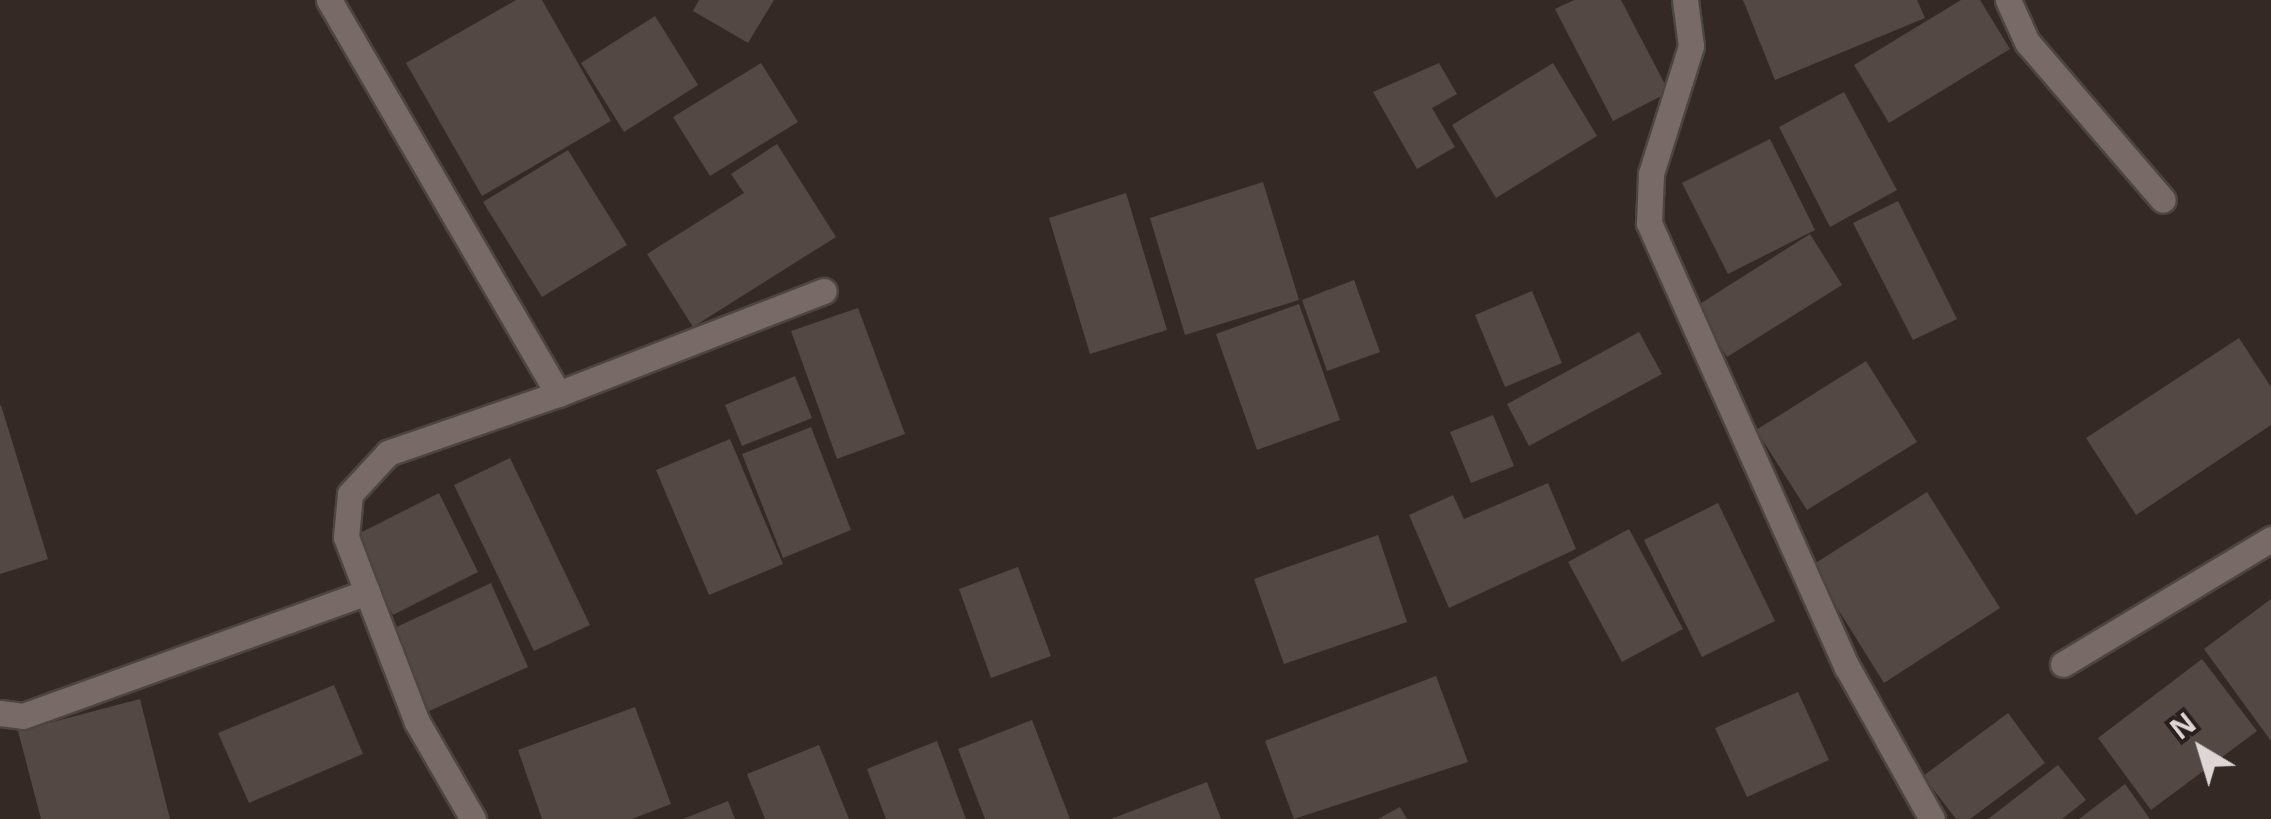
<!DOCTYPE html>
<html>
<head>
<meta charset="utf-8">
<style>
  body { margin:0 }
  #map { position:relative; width:2271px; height:819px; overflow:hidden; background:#342925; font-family:"Open Sans",sans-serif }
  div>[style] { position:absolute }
  .building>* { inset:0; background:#534844 }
  .roads { filter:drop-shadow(2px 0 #4d4541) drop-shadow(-2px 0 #4d4541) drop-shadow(0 2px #4d4541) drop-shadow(0 -2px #4d4541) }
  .minor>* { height:25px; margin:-12.5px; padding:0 12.5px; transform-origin:12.5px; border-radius:12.5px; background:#786b67 }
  span { translate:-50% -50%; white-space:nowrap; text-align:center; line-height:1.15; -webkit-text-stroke:9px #2a1f1c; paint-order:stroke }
  .north { position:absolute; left:2151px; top:699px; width:100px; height:100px; -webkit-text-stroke:8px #2a1f1c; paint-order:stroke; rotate:322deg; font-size:28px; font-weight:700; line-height:40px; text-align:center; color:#ddd6d4 }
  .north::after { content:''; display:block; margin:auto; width:35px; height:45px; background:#ddd6d4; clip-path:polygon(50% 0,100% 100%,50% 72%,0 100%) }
</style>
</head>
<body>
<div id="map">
  <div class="building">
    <div style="clip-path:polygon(516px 0,542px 0,611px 121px,482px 196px,406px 63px)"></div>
    <div style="clip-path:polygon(699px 0,774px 0,748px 43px,693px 11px)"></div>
    <div style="clip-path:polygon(1574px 0,1621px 0,1669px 92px,1613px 121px,1555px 9px)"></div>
    <div style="clip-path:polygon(1743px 0,1917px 0,1925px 18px,1775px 80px)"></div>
    <div style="clip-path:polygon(1961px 0,1980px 0,2010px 49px,1889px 123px,1854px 65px)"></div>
    <div style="clip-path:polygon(655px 16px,698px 85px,624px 132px,581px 63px)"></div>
    <div style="clip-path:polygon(761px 63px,798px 122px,710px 176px,673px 117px)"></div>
    <div style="clip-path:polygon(1439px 63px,1457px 94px,1432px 108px,1455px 147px,1417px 169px,1373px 92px)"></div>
    <div style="clip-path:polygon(1553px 63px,1597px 136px,1496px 198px,1452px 125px)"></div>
    <div style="clip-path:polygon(1844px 92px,1897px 190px,1830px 227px,1779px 127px)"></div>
    <div style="clip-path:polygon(1770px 139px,1815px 230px,1728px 274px,1682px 183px)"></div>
    <div style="clip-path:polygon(777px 144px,836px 237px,693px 327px,647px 254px,744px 193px,731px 174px)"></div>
    <div style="clip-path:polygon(568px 150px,627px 245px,542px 297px,483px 202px)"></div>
    <div style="clip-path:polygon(1263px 182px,1299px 300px,1185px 335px,1150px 218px)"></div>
    <div style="clip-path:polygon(1126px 193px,1167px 330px,1090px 354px,1049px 218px)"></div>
    <div style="clip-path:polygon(1898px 201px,1957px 319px,1913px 340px,1853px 223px)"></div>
    <div style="clip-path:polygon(1810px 234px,1842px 285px,1727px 357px,1695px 307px)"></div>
    <div style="clip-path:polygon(1354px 280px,1380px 352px,1327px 371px,1302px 300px)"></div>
    <div style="clip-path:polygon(1532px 291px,1562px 363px,1505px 387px,1475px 315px)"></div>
    <div style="clip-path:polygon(1299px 304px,1340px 420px,1257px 450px,1216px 334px)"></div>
    <div style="clip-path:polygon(858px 308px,905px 434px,837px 459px,791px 331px)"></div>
    <div style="clip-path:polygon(1639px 332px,1662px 374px,1529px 446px,1507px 404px)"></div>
    <div style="clip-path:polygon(2239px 338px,2271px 387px,2271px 425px,2136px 515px,2086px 438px)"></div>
    <div style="clip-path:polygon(1866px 361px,1917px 442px,1807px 510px,1756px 430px)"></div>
    <div style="clip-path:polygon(795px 376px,812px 418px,742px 446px,725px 405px)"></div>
    <div style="clip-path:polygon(1px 405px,48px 559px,0 574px,0 406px)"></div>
    <div style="clip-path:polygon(1493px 415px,1514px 466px,1471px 483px,1450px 432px)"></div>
    <div style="clip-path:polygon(811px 427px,851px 530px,783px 558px,742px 454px)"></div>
    <div style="clip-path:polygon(730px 439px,783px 564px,709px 595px,656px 470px)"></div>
    <div style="clip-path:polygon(510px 458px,590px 625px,534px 651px,454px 485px)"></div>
    <div style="clip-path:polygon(1548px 483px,1576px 549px,1449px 608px,1409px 515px,1453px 495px,1464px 519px)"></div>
    <div style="clip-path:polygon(1927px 492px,2000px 608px,1884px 683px,1811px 566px)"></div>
    <div style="clip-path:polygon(439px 493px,478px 572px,393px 615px,354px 536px)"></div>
    <div style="clip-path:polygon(1718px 503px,1775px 621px,1702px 657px,1644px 540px)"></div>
    <div style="clip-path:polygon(1629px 529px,1683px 629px,1622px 662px,1568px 562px)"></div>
    <div style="clip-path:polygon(1378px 535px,1407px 622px,1284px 664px,1254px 579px)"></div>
    <div style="clip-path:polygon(1018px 567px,1051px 656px,991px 678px,959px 589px)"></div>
    <div style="clip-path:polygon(491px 583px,528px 667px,427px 712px,390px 630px)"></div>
    <div style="clip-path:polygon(2271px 599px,2271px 741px,2204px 649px)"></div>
    <div style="clip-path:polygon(2202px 659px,2257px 731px,2151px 810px,2098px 738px)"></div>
    <div style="clip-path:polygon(1436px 676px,1468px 762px,1294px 819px,1265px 741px)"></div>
    <div style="clip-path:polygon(334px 685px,363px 754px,249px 803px,218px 733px)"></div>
    <div style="clip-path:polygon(1798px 692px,1829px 760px,1747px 797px,1715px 728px)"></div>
    <div style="clip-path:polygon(140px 699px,170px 819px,41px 819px,18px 731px)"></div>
    <div style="clip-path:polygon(635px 707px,671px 804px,632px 819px,542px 819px,518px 750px)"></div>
    <div style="clip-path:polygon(2008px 713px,2045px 763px,1970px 819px,1956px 819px,1923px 776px)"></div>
    <div style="clip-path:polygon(1032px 720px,1070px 819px,985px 819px,958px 749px)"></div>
    <div style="clip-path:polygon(937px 741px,966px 819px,886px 819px,867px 769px)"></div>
    <div style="clip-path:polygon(819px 745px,849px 819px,765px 819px,747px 774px)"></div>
    <div style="clip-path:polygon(2058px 765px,2086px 800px,2062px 819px,1988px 819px)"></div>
    <div style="clip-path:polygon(1207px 782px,1221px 819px,1111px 819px)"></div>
    <div style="clip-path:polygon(2125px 784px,2150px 819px,2079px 819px)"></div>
    <div style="clip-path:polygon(728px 801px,735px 819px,683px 819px)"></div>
    <div style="clip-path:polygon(1400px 807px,1407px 819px,1378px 819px)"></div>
  </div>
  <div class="roads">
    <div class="minor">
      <div style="left:329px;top:0;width:456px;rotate:59.8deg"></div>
      <div style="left:558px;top:394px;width:180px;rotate:160.9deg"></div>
      <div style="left:388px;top:453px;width:56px;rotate:132.8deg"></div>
      <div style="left:350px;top:494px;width:43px;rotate:95.3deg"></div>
      <div style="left:346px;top:537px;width:59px;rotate:69.1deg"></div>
      <div style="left:367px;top:592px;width:139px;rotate:69deg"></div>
      <div style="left:417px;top:722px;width:112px;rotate:60deg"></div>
      <div style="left:1685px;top:0;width:46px;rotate:82.6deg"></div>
      <div style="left:1691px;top:46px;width:134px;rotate:107.4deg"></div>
      <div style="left:1651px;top:174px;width:49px;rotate:92.3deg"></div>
      <div style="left:1649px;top:223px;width:486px;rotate:66deg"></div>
      <div style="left:1847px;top:667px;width:174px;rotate:60.8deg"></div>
      <div style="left:2008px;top:0;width:46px;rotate:65.7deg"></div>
      <div style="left:2027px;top:42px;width:208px;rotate:49.3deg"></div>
      <div style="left:558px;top:394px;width:285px;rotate:-21.2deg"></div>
      <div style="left:2063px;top:664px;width:243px;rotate:-31deg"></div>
      <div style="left:0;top:713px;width:23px;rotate:7deg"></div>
      <div style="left:23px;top:716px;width:366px;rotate:-19.8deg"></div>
    </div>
  </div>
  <div class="north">N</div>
</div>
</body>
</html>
